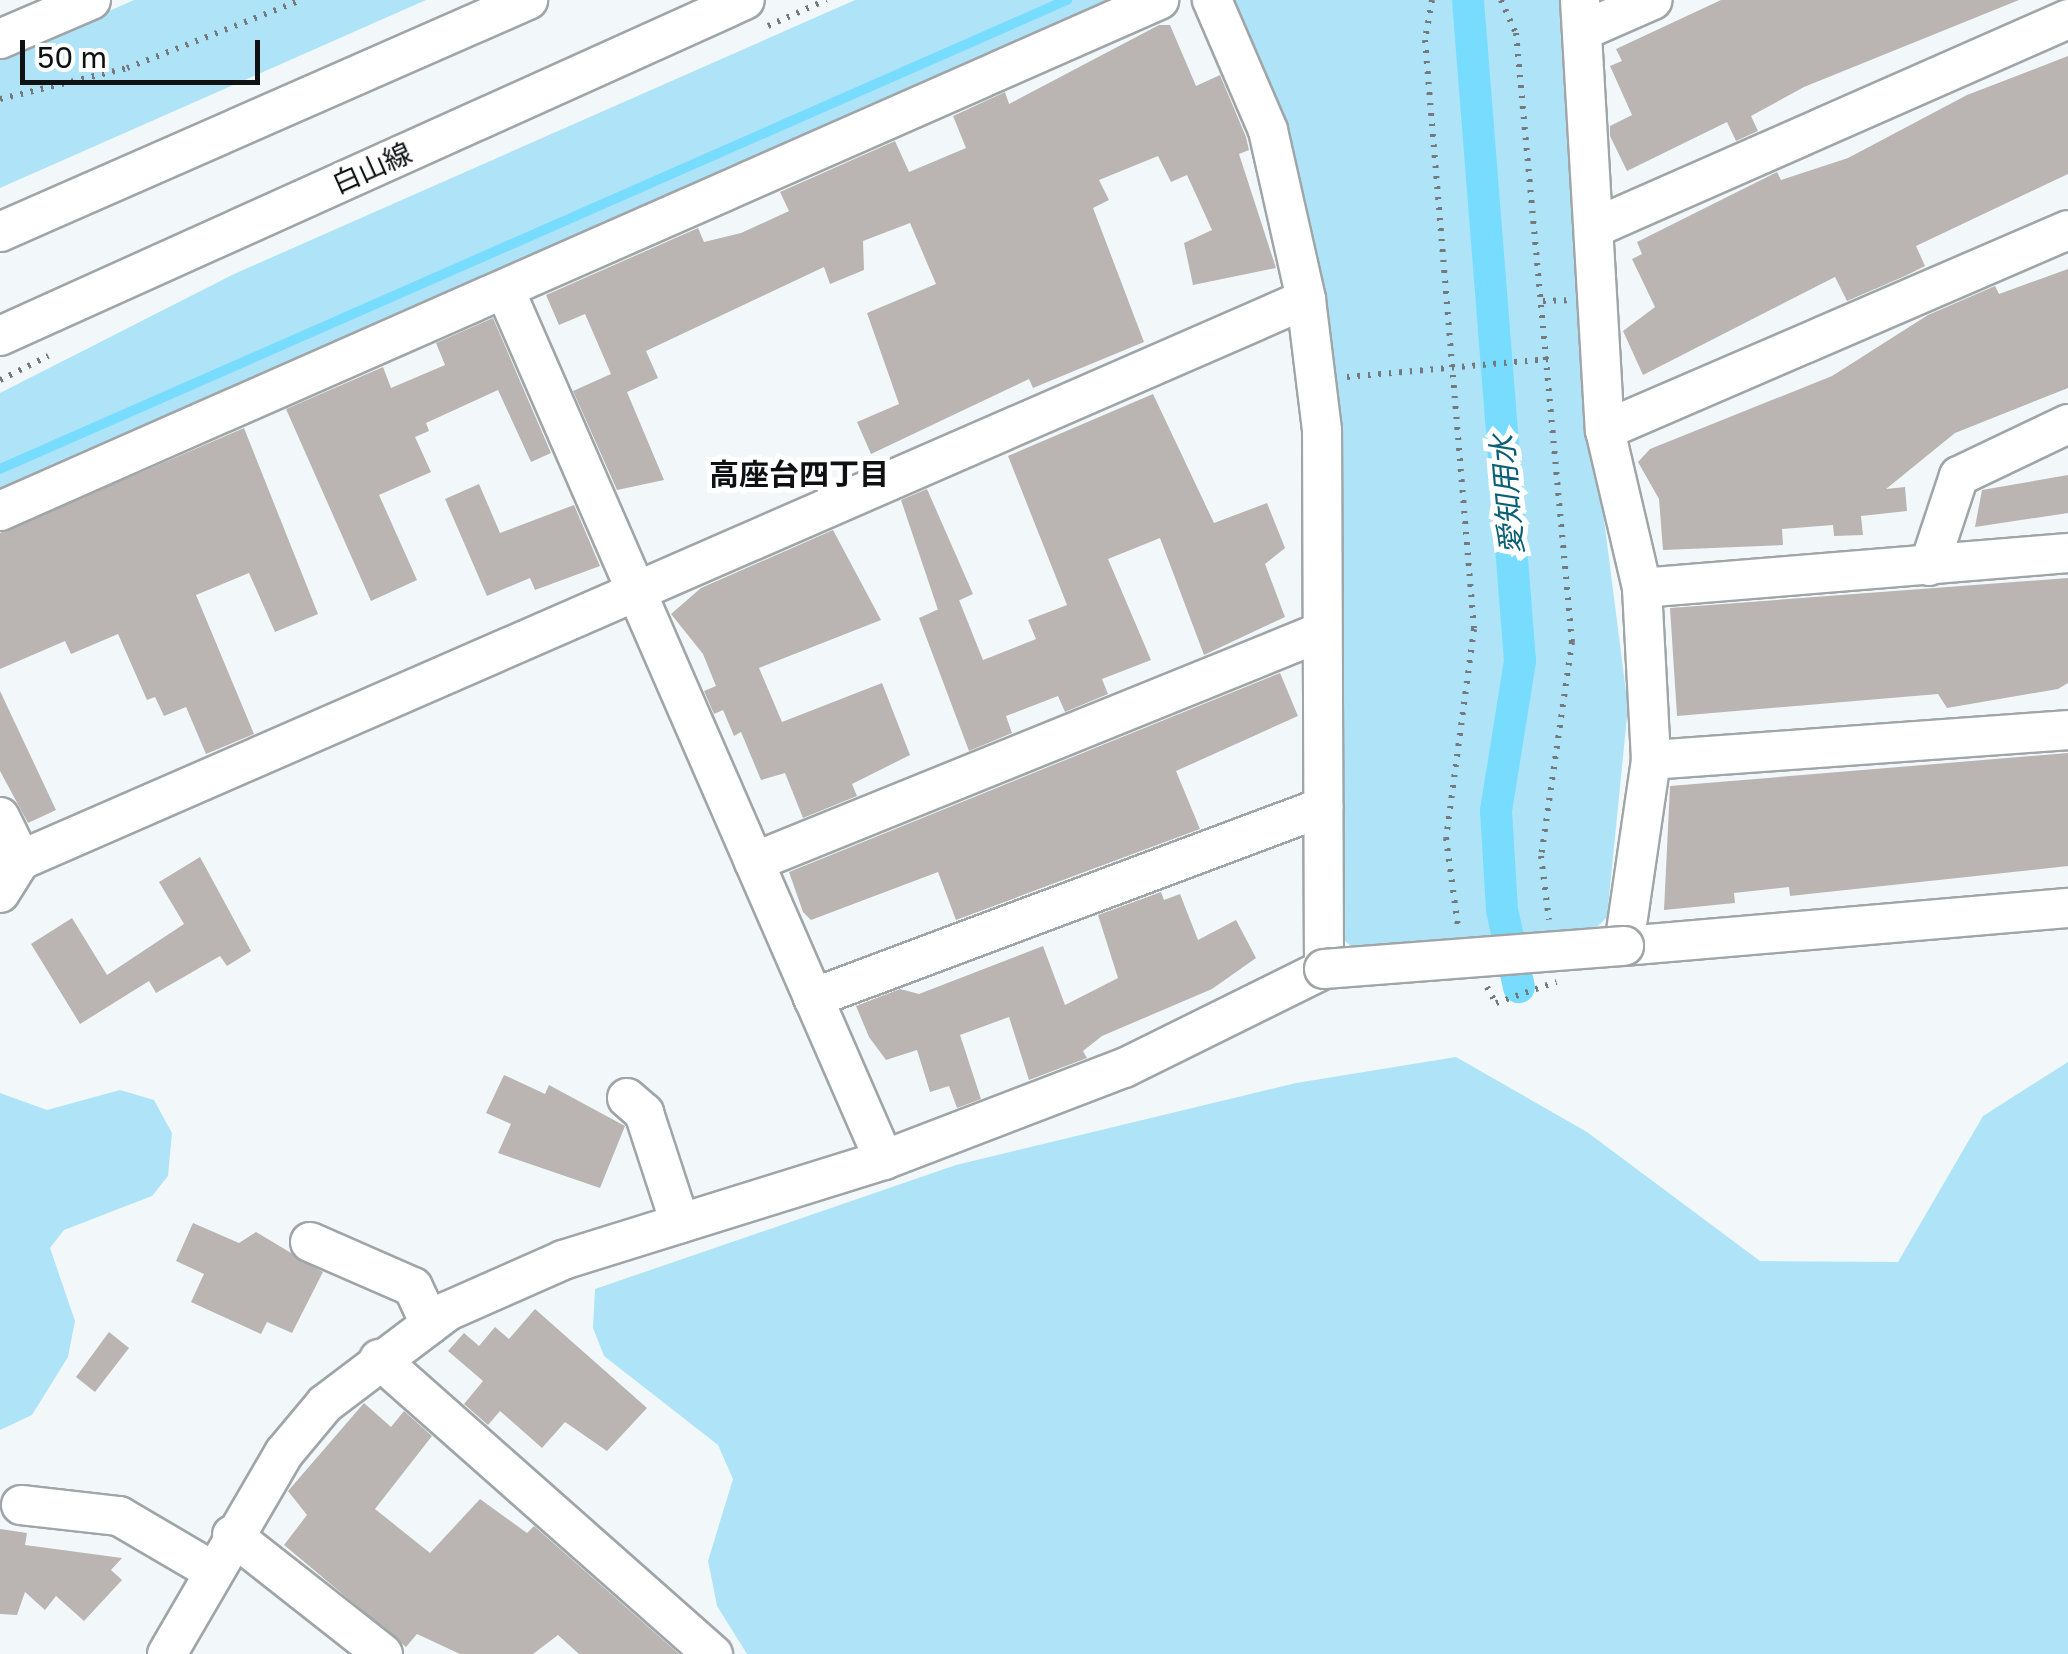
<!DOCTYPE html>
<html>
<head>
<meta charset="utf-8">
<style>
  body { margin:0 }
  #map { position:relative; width:2068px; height:1654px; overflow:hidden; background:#f2f8fa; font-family:"Golos Text","Noto Sans JP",sans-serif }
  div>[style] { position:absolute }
  .green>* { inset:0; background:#afe4f8 }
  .stream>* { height:10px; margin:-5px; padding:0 5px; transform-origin:5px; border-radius:5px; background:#78dcfe }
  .canal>* { height:32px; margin:-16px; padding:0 16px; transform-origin:16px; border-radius:16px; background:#78dcfe }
  .building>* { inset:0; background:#bab4b3 }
  .path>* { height:6px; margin-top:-3px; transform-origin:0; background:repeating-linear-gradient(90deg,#75797b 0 2.5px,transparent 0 10.5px) }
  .roads { filter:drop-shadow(2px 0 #a0a5a8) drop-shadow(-2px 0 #a0a5a8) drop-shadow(0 2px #a0a5a8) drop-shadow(0 -2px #a0a5a8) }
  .minor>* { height:38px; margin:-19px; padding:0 19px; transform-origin:19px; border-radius:19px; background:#fff }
  .bridges { filter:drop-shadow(2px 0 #a0a5a8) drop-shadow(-2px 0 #a0a5a8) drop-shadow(0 2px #a0a5a8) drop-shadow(0 -2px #a0a5a8) }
  .minor-bridge>* { height:38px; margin:-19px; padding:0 19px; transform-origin:19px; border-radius:19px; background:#fff }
  span { translate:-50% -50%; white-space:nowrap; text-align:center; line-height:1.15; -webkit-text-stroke:10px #fff; paint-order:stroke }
  .street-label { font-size:28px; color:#0f1112 }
  .neighbourhood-label { font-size:30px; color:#0f1112; font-weight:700 }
  .water-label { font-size:30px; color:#095f76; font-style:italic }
  .scale { position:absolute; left:20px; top:40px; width:240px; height:45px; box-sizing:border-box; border:5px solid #0f1112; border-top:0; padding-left:12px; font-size:30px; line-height:35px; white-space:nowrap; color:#0f1112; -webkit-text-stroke:8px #fff; paint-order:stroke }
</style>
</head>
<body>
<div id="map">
  <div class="green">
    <div style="clip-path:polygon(134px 0,426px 0,0 188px,0 59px)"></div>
    <div style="clip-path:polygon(855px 0,1126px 0,0 497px,0 393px,234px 274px)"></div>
    <div style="clip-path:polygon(1232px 0,1559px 0,1596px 457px,1628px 707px,1607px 917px,1594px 930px,1354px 949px,1344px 940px,1338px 394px,1318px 260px,1285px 136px)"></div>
    <div style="clip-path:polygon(1456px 1057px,1587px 1132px,1760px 1261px,1898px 1262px,1983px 1116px,2068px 1062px,2068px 1654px,747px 1654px,717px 1606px,708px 1561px,733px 1479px,718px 1445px,604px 1356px,593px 1328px,595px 1289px,956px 1165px,1296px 1083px)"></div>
    <div style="clip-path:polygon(120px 1090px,154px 1100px,172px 1133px,168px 1176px,152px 1196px,64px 1230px,50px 1248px,75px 1321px,68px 1357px,32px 1415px,0 1430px,0 1093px,47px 1110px)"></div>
  </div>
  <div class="stream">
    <div style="left:0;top:469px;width:1166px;rotate:-23.73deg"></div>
  </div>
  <div class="canal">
    <div style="left:1468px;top:0;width:663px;rotate:85.5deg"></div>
    <div style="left:1520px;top:661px;width:152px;rotate:99.1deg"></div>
    <div style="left:1496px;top:811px;width:99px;rotate:86.5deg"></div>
    <div style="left:1502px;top:910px;width:79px;rotate:77.6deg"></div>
  </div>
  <div class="building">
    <div style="clip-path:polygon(1721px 0,2019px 0,1804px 87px,1751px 116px,1758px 131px,1736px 141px,1727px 122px,1627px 171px,1610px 136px,1610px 126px,1632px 115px,1610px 66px,1622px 61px,1616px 49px)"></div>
    <div style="clip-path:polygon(1159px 25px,1170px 25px,1196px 86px,1220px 75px,1246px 137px,1249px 150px,1239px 154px,1276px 268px,1193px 285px,1184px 243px,1212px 230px,1187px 175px,1171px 182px,1158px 156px,1099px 180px,1109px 200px,1093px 208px,1144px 342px,1033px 388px,1029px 379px,871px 454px,857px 422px,899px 404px,867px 313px,936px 284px,910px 223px,863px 241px,864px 270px,830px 284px,824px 267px,646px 351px,658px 378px,627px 392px,664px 480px,617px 490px,573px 391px,611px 374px,585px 314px,559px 325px,546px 295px,698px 228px,704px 242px,741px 233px,789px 211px,780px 192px,895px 141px,909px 172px,966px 148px,953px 116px,1005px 92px,1009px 104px)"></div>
    <div style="clip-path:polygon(2068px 56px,2068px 174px,1916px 246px,1925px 266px,1905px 276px,1847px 301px,1835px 277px,1643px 375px,1623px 331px,1655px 307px,1632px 259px,1642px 254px,1637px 242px,1777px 172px,1781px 180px,1848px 158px,1967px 95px)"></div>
    <div style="clip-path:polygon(2068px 269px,2068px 388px,1955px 433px,1886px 489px,1905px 487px,1907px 511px,1861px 516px,1863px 535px,1834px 536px,1833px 525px,1782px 529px,1783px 545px,1663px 550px,1659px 499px,1638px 462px,1650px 449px,1832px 376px,1928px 315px,1995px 286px,1999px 294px)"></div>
    <div style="clip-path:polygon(493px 318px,551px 453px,531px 462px,498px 390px,426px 423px,429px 431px,415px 437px,431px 472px,379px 495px,417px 580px,371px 601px,286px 409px,383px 367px,391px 388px,445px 365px,436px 343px)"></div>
    <div style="clip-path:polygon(1153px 394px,1214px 523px,1267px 503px,1285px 548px,1265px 564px,1285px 617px,1204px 655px,1160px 538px,1108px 559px,1151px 660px,1102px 679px,1108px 694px,1065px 712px,1058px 696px,1006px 716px,1012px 733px,969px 751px,919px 618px,959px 600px,983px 660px,1036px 639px,1028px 620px,1067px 605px,1008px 456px)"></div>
    <div style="clip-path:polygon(244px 428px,318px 614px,275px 632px,249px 573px,196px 595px,254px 734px,206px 754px,186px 707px,164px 716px,155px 697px,147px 700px,118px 634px,71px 654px,65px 641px,0 669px,0 533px)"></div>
    <div style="clip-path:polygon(2068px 475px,2068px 513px,1975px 527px,1982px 490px)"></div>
    <div style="clip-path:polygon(479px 484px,500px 533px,574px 505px,600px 566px,535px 590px,530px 578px,487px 596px,445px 499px)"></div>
    <div style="clip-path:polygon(927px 489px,973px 594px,938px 610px,901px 500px)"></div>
    <div style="clip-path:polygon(833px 530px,881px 620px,759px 668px,782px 722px,882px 683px,910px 755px,852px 784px,857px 796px,803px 818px,785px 773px,761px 780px,741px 732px,734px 736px,723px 710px,714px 714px,704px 691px,716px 686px,703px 654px,671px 614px,701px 588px)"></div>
    <div style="clip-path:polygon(2068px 578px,2068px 683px,2058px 689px,1947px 708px,1938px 694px,1677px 716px,1670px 608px)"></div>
    <div style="clip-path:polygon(1280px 673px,1298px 716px,1176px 771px,1200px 829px,956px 920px,938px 872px,811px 920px,803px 912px,789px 872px)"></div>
    <div style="clip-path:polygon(0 691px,56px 810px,28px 823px,0 771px)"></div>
    <div style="clip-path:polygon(2068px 753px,2068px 866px,1790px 896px,1789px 887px,1734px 893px,1735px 903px,1664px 910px,1670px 786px)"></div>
    <div style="clip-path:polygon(200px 857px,251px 951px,227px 966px,220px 956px,156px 993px,149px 981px,80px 1024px,31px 944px,72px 918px,107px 975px,184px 924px,159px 882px)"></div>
    <div style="clip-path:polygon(1161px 892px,1164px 900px,1180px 894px,1198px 940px,1236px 920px,1256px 958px,1212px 989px,1102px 1036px,1083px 1051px,1087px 1058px,1029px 1080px,1009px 1017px,960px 1035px,981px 1099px,957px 1108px,949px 1086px,930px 1092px,917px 1050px,886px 1060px,869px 1037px,856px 1006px,900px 989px,919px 994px,1043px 946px,1065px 1005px,1118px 978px,1098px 915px)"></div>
    <div style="clip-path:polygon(504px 1075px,545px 1094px,549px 1085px,625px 1126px,600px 1188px,498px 1153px,511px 1124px,486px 1113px)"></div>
    <div style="clip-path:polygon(193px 1223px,239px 1243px,256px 1232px,323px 1272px,292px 1333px,267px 1322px,261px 1334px,191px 1302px,204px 1274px,176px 1261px)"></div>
    <div style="clip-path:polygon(535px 1309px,647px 1408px,607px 1451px,565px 1422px,542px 1448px,500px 1411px,488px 1425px,464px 1404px,483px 1381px,448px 1351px,464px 1333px,479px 1346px,495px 1327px,509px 1339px)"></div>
    <div style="clip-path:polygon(109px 1332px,129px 1348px,95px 1392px,76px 1377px)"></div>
    <div style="clip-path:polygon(364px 1403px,391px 1427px,404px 1411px,432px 1436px,375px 1509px,430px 1553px,480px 1499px,527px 1533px,534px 1526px,679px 1654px,579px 1654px,558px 1635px,533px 1654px,460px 1654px,417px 1634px,406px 1647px,284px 1545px,307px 1515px,288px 1491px)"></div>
    <div style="clip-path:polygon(0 1529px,27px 1533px,25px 1545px,122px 1558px,111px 1570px,122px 1580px,84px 1621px,56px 1596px,45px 1610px,25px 1592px,17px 1615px,0 1614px)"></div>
  </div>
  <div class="path">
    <div style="left:1432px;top:0;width:41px;rotate:99.9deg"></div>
    <div style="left:1425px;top:40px;width:591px;rotate:85.24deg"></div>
    <div style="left:1474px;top:629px;width:211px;rotate:97.6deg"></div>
    <div style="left:1446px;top:838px;width:90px;rotate:82.3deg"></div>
    <div style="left:1501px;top:0;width:36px;rotate:66deg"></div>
    <div style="left:1516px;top:33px;width:612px;rotate:84.75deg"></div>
    <div style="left:1572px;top:642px;width:216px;rotate:98.2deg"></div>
    <div style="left:1541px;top:856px;width:64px;rotate:82.9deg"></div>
    <div style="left:768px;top:26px;width:64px;rotate:-24.1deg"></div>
    <div style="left:0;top:99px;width:131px;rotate:-13.7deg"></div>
    <div style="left:127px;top:68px;width:187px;rotate:-21.3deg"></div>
    <div style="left:1543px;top:301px;width:24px;rotate:-2deg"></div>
    <div style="left:1347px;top:377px;width:203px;rotate:-5.1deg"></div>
    <div style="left:0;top:380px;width:54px;rotate:-26.6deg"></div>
    <div style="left:1487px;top:987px;width:18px;rotate:61deg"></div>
    <div style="left:1496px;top:1003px;width:64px;rotate:-19.3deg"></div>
  </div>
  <div class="roads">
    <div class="minor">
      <div style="left:1580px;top:0;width:431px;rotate:86.7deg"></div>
      <div style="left:1605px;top:430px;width:162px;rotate:76.8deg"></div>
      <div style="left:1642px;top:588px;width:172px;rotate:87deg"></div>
      <div style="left:1651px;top:760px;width:188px;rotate:98.3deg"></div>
      <div style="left:1624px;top:946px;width:446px;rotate:-4.9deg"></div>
      <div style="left:1582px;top:31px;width:77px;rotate:-23.6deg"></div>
      <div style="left:0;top:39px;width:99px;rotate:-23.2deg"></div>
      <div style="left:1594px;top:228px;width:518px;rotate:-23.79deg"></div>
      <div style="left:0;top:232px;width:577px;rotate:-23.72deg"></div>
      <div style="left:505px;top:290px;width:949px;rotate:66.46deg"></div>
      <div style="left:0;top:336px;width:817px;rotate:-24.28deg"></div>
      <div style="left:1605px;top:430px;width:504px;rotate:-23.36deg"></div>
      <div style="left:0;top:511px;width:1267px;rotate:-23.79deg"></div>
      <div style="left:1929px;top:566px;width:95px;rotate:-71.6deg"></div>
      <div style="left:1959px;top:476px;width:121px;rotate:-25.5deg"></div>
      <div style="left:1642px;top:588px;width:427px;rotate:-4.7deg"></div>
      <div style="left:1651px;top:760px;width:418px;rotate:-4.1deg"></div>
      <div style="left:0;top:817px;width:48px;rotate:64deg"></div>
      <div style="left:754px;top:862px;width:612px;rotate:-22.08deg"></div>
      <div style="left:0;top:893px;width:39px;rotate:-58deg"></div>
      <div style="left:21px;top:860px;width:1402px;rotate:-23.58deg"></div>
      <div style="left:813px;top:998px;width:545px;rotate:-20.53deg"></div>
      <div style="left:627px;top:1098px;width:23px;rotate:41deg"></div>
      <div style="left:644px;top:1113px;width:116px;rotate:71.9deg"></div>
      <div style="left:310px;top:1242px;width:112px;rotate:23.6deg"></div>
      <div style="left:413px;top:1287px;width:41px;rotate:65.3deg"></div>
      <div style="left:379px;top:1359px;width:446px;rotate:41.5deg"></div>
      <div style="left:21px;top:1505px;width:99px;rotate:6.4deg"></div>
      <div style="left:119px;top:1516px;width:107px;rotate:30.4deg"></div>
      <div style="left:232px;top:1535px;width:192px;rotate:38.2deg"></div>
      <div style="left:167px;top:1654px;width:233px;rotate:-59.8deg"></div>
      <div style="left:284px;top:1453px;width:64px;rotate:-50.1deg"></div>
      <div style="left:325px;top:1404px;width:154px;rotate:-37.1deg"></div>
      <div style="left:448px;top:1311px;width:126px;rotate:-23.9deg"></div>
      <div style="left:563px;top:1260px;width:336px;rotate:-17.3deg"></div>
      <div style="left:884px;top:1160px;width:257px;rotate:-21deg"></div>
      <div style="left:1124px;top:1068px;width:223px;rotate:-26.3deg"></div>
      <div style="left:1324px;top:969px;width:539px;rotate:-90.21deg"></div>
      <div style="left:1322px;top:430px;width:132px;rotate:-97deg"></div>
      <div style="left:1306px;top:299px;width:173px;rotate:-102.7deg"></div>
      <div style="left:1268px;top:130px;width:142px;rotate:-113.3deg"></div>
    </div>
  </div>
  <div class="bridges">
    <div class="minor-bridge">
      <div style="left:1324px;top:969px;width:301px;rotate:-4.4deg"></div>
    </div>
  </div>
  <div class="street-label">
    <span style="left:372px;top:168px;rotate:-24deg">白山線</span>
  </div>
  <div class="neighbourhood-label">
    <span style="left:799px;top:474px">高座台四丁目</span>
  </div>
  <div class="water-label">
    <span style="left:1507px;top:495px;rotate:-95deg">愛知用水</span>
  </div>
  <div class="scale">50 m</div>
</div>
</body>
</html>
